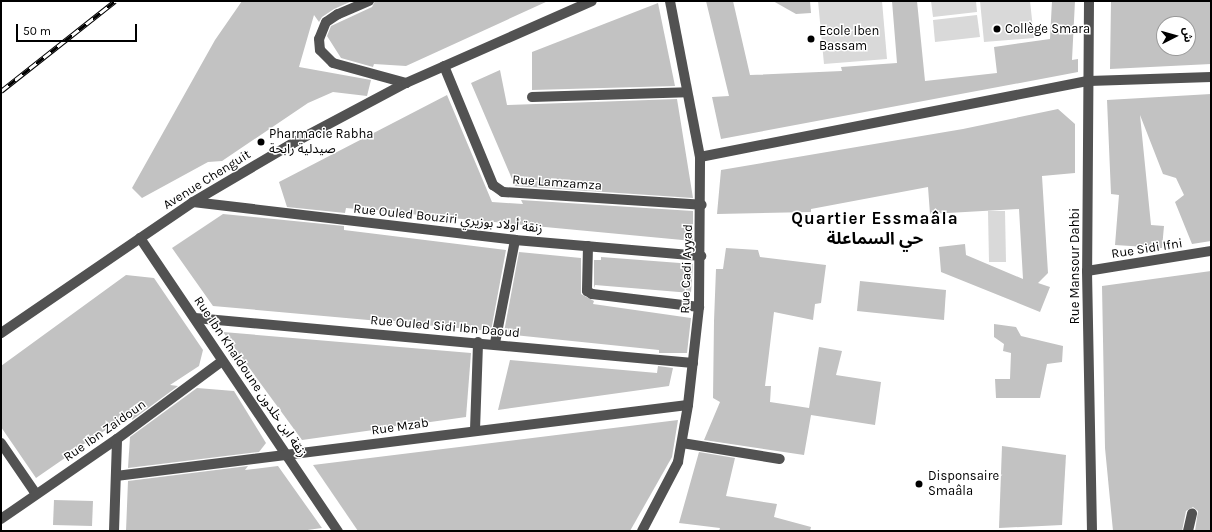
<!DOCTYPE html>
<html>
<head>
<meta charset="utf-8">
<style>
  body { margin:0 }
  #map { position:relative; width:1212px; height:532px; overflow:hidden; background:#fff; font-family:Karla,"Noto Sans Arabic",sans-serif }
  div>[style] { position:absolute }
  .green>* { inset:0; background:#d9d9d9 }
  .building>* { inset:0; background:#c2c2c2 }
  .minor>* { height:10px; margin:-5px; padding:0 5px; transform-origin:5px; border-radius:5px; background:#525252 }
  .rail>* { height:4.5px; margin-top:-2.25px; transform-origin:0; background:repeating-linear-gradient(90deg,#fff 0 9px,#000 0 18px); box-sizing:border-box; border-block:1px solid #000 }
  .dots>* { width:11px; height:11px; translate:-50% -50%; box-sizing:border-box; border:2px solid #fff; border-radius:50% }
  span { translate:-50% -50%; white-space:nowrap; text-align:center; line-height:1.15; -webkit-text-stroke:3px #fff; paint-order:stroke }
  .poi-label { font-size:13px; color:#000 }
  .left { translate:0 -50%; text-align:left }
  .street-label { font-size:13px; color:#000 }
  .district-label { font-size:17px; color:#000; font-weight:700; letter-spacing:1px }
  .frame { position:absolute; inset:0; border:2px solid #000; pointer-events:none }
  .north { position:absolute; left:1156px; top:16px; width:40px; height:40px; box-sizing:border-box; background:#fff; border:1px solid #999; border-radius:50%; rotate:84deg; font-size:11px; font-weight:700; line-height:16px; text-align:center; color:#000 }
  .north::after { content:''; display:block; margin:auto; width:14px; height:18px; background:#000; clip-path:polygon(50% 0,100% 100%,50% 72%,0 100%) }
  .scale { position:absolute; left:16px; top:24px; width:121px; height:18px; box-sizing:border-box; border:2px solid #000; border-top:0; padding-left:5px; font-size:12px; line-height:14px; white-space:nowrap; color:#000; -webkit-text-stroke:3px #fff; paint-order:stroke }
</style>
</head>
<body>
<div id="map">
  <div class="green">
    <div style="clip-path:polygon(818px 1px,882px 1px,887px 59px,824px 64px)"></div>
    <div style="clip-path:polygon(931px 1px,976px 1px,977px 12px,933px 17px)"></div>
    <div style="clip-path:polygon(980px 1px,1030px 1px,1034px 38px,984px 42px)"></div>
    <div style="clip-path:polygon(977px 15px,980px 37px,935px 42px,933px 20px)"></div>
    <div style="clip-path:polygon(988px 211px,1005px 211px,1006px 262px,989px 262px)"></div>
  </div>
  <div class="building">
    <div style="clip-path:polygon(242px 1px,352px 1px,334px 9px,322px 17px,319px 22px,314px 15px,299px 67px,371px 80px,367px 96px,333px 92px,308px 103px,222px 161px,208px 162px,142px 198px,132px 188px,215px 40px)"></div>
    <div style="clip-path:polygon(375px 1px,548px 1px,406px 66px,374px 64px,373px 67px,341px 58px,327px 36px,331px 26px,372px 7px)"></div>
    <div style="clip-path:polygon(706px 1px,733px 1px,750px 75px,842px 71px,841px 67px,897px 63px,892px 1px,917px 1px,925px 81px,997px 73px,994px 47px,1050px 39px,1052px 1px,1075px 1px,1072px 60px,1078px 59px,1078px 72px,721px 139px,712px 97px,729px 96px)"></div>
    <div style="clip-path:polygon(773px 1px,810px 1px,811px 13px,796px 14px)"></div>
    <div style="clip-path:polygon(evenodd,1111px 1px,1211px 1px,1211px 64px,1110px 69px,1111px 1px,1164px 24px,1188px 24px,1188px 48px,1164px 48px,1164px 24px)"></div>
    <div style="clip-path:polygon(658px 3px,675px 86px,532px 90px,532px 52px)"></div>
    <div style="clip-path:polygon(500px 70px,507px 105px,677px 99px,693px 198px,515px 186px,471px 83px)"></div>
    <div style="clip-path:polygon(1211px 94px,1211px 241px,1192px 244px,1175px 202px,1184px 195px,1176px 178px,1163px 174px,1140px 115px,1151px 225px,1164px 226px,1162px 248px,1115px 245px,1119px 195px,1111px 194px,1107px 100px)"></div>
    <div style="clip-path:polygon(447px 95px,492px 202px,523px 204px,521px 200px,693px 211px,693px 241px,346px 208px,345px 213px,287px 207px,279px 182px)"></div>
    <div style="clip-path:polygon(1058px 109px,1075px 124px,1075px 173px,1042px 176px,1048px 273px,1038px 283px,1050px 287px,1040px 312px,941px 272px,939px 247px,965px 244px,966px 255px,1023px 279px,1019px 209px,930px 214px,928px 187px,811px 209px,811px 212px,717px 214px,721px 170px,963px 129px)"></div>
    <div style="clip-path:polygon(223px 214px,344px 226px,344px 230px,506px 250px,491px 331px,213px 306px,172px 248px)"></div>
    <div style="clip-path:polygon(726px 248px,758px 250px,760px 257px,826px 265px,821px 303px,815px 304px,813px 320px,774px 312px,765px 386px,771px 386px,770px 402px,809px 408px,819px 347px,842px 351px,836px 375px,881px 382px,875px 425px,811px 415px,804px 455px,704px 440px,720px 402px,713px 398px,714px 321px,716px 269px,723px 269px)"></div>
    <div style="clip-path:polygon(519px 252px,581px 258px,581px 294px,594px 301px,593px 304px,691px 318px,687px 353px,659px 353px,659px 350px,514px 335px,514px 333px,504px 332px)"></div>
    <div style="clip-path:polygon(601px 257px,693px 264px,691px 293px,595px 285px,594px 288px,594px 260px,601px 260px)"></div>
    <div style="clip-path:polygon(1211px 271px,1211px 531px,1195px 531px,1198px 511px,1193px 507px,1186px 511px,1182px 531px,1113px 531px,1105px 448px,1102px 286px)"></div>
    <div style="clip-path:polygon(126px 275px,154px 278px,203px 350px,199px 366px,170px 385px,178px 386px,132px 420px,133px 411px,36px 478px,1px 427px,1px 366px)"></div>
    <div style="clip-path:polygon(860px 281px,946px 290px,944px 320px,857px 311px)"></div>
    <div style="clip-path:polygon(994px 324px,1016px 327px,1021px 336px,1063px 346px,1062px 362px,1047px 364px,1040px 398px,996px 398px,995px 379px,1010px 379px,1011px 353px,1003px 351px,1004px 344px,994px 337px)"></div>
    <div style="clip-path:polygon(223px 332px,471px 353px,466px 417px,302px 440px)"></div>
    <div style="clip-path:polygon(510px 360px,657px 373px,658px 366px,673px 368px,669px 386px,498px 410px)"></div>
    <div style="clip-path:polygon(197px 388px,234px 391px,266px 443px,259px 452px,128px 468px,130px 437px)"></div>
    <div style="clip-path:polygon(678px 420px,672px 457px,630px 531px,358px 531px,313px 465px)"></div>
    <div style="clip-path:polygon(1002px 446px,1066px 455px,1062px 525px,999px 528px)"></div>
    <div style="clip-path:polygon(699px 452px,735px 458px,726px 496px,777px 504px,774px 517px,811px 527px,810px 531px,719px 531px,720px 528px,679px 523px)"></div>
    <div style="clip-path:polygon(248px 466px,245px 470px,278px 466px,322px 528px,300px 531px,126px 531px,128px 481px)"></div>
    <div style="clip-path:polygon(54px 500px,93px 501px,92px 526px,53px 525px)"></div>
  </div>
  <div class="minor">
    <div style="left:369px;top:1px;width:34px;rotate:157deg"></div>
    <div style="left:338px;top:14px;width:14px;rotate:146deg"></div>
    <div style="left:326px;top:22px;width:18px;rotate:112deg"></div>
    <div style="left:319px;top:39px;width:11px;rotate:85deg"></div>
    <div style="left:320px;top:50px;width:18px;rotate:45deg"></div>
    <div style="left:333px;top:63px;width:76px;rotate:15.3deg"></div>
    <div style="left:1089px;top:1px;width:270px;rotate:90.4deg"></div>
    <div style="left:1087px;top:271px;width:260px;rotate:88.9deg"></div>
    <div style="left:444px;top:66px;width:129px;rotate:67.6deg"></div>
    <div style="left:493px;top:185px;width:12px;rotate:35deg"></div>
    <div style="left:503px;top:192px;width:199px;rotate:3.7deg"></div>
    <div style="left:532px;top:97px;width:155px;rotate:-1.8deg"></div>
    <div style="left:700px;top:157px;width:396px;rotate:-11.1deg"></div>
    <div style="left:1089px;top:81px;width:122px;rotate:-1.9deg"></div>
    <div style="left:193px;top:202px;width:324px;rotate:6.7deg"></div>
    <div style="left:515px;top:240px;width:187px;rotate:4.9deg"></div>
    <div style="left:140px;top:238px;width:354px;rotate:56deg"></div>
    <div style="left:588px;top:246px;width:45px;rotate:91.3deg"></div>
    <div style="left:587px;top:291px;width:6px;rotate:31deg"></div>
    <div style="left:592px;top:294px;width:108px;rotate:6.9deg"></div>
    <div style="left:1087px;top:271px;width:126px;rotate:-9.2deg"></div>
    <div style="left:195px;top:318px;width:500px;rotate:5.16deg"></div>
    <div style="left:1px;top:333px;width:232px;rotate:-34.3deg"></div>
    <div style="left:193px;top:202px;width:116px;rotate:-30.5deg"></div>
    <div style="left:293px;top:143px;width:128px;rotate:-28deg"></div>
    <div style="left:406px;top:83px;width:203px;rotate:-23.8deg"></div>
    <div style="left:495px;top:343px;width:105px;rotate:-79deg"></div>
    <div style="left:475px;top:430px;width:88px;rotate:-88deg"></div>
    <div style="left:1px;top:443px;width:62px;rotate:55.5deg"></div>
    <div style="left:682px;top:443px;width:99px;rotate:9.3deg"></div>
    <div style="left:116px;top:476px;width:576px;rotate:-7.08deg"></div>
    <div style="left:1px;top:519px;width:141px;rotate:-34.6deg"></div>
    <div style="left:117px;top:439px;width:131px;rotate:-36.6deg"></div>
    <div style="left:114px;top:531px;width:92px;rotate:-88.1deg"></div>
    <div style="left:642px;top:531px;width:78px;rotate:-62.4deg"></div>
    <div style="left:678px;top:462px;width:58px;rotate:-80deg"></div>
    <div style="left:688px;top:405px;width:99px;rotate:-83.6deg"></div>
    <div style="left:699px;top:307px;width:150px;rotate:-89.6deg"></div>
    <div style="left:700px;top:157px;width:159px;rotate:-100.9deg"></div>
    <div style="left:1188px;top:531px;width:18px;rotate:-77deg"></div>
  </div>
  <div class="rail">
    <div style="left:1px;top:91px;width:145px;rotate:-38.3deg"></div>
  </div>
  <div class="dots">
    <div style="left:997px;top:29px;background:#000"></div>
    <div style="left:811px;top:39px;background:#000"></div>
    <div style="left:261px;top:142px;background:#000"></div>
    <div style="left:919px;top:484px;background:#000"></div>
  </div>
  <div class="poi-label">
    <span class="left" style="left:1005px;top:29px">Collège Smara</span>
    <span class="left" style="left:819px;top:39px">Ecole Iben<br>Bassam</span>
    <span class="left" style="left:269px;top:142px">Pharmacie Rabha<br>صيدلية رابحة</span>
    <span class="left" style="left:928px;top:484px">Disponsaire<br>Smaâla</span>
  </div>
  <div class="street-label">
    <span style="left:207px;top:180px;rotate:-32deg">Avenue Chenguit</span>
    <span style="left:557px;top:183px;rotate:4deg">Rue Lamzamza</span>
    <span style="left:448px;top:219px;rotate:6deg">Rue Ouled Bouziri زنقة أولاد بوزيري</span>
    <span style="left:1147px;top:249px;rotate:-9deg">Rue Sidi Ifni</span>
    <span style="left:1075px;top:266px;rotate:-90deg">Rue Mansour Dahbi</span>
    <span style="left:687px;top:269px;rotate:-88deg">Rue Cadi Ayyad</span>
    <span style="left:445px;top:327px;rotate:5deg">Rue Ouled Sidi Ibn Daoud</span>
    <span style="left:250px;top:377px;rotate:56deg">Rue Ibn Khaldoune زنقة ابن خلدون</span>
    <span style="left:400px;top:427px;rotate:-8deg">Rue Mzab</span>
    <span style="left:105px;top:431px;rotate:-35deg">Rue Ibn Zaidoun</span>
  </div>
  <div class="district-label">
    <span style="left:875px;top:229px">Quartier Essmaâla<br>حي السماعلة</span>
  </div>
  <div class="frame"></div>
  <div class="north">ش</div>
  <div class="scale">50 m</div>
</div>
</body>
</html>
